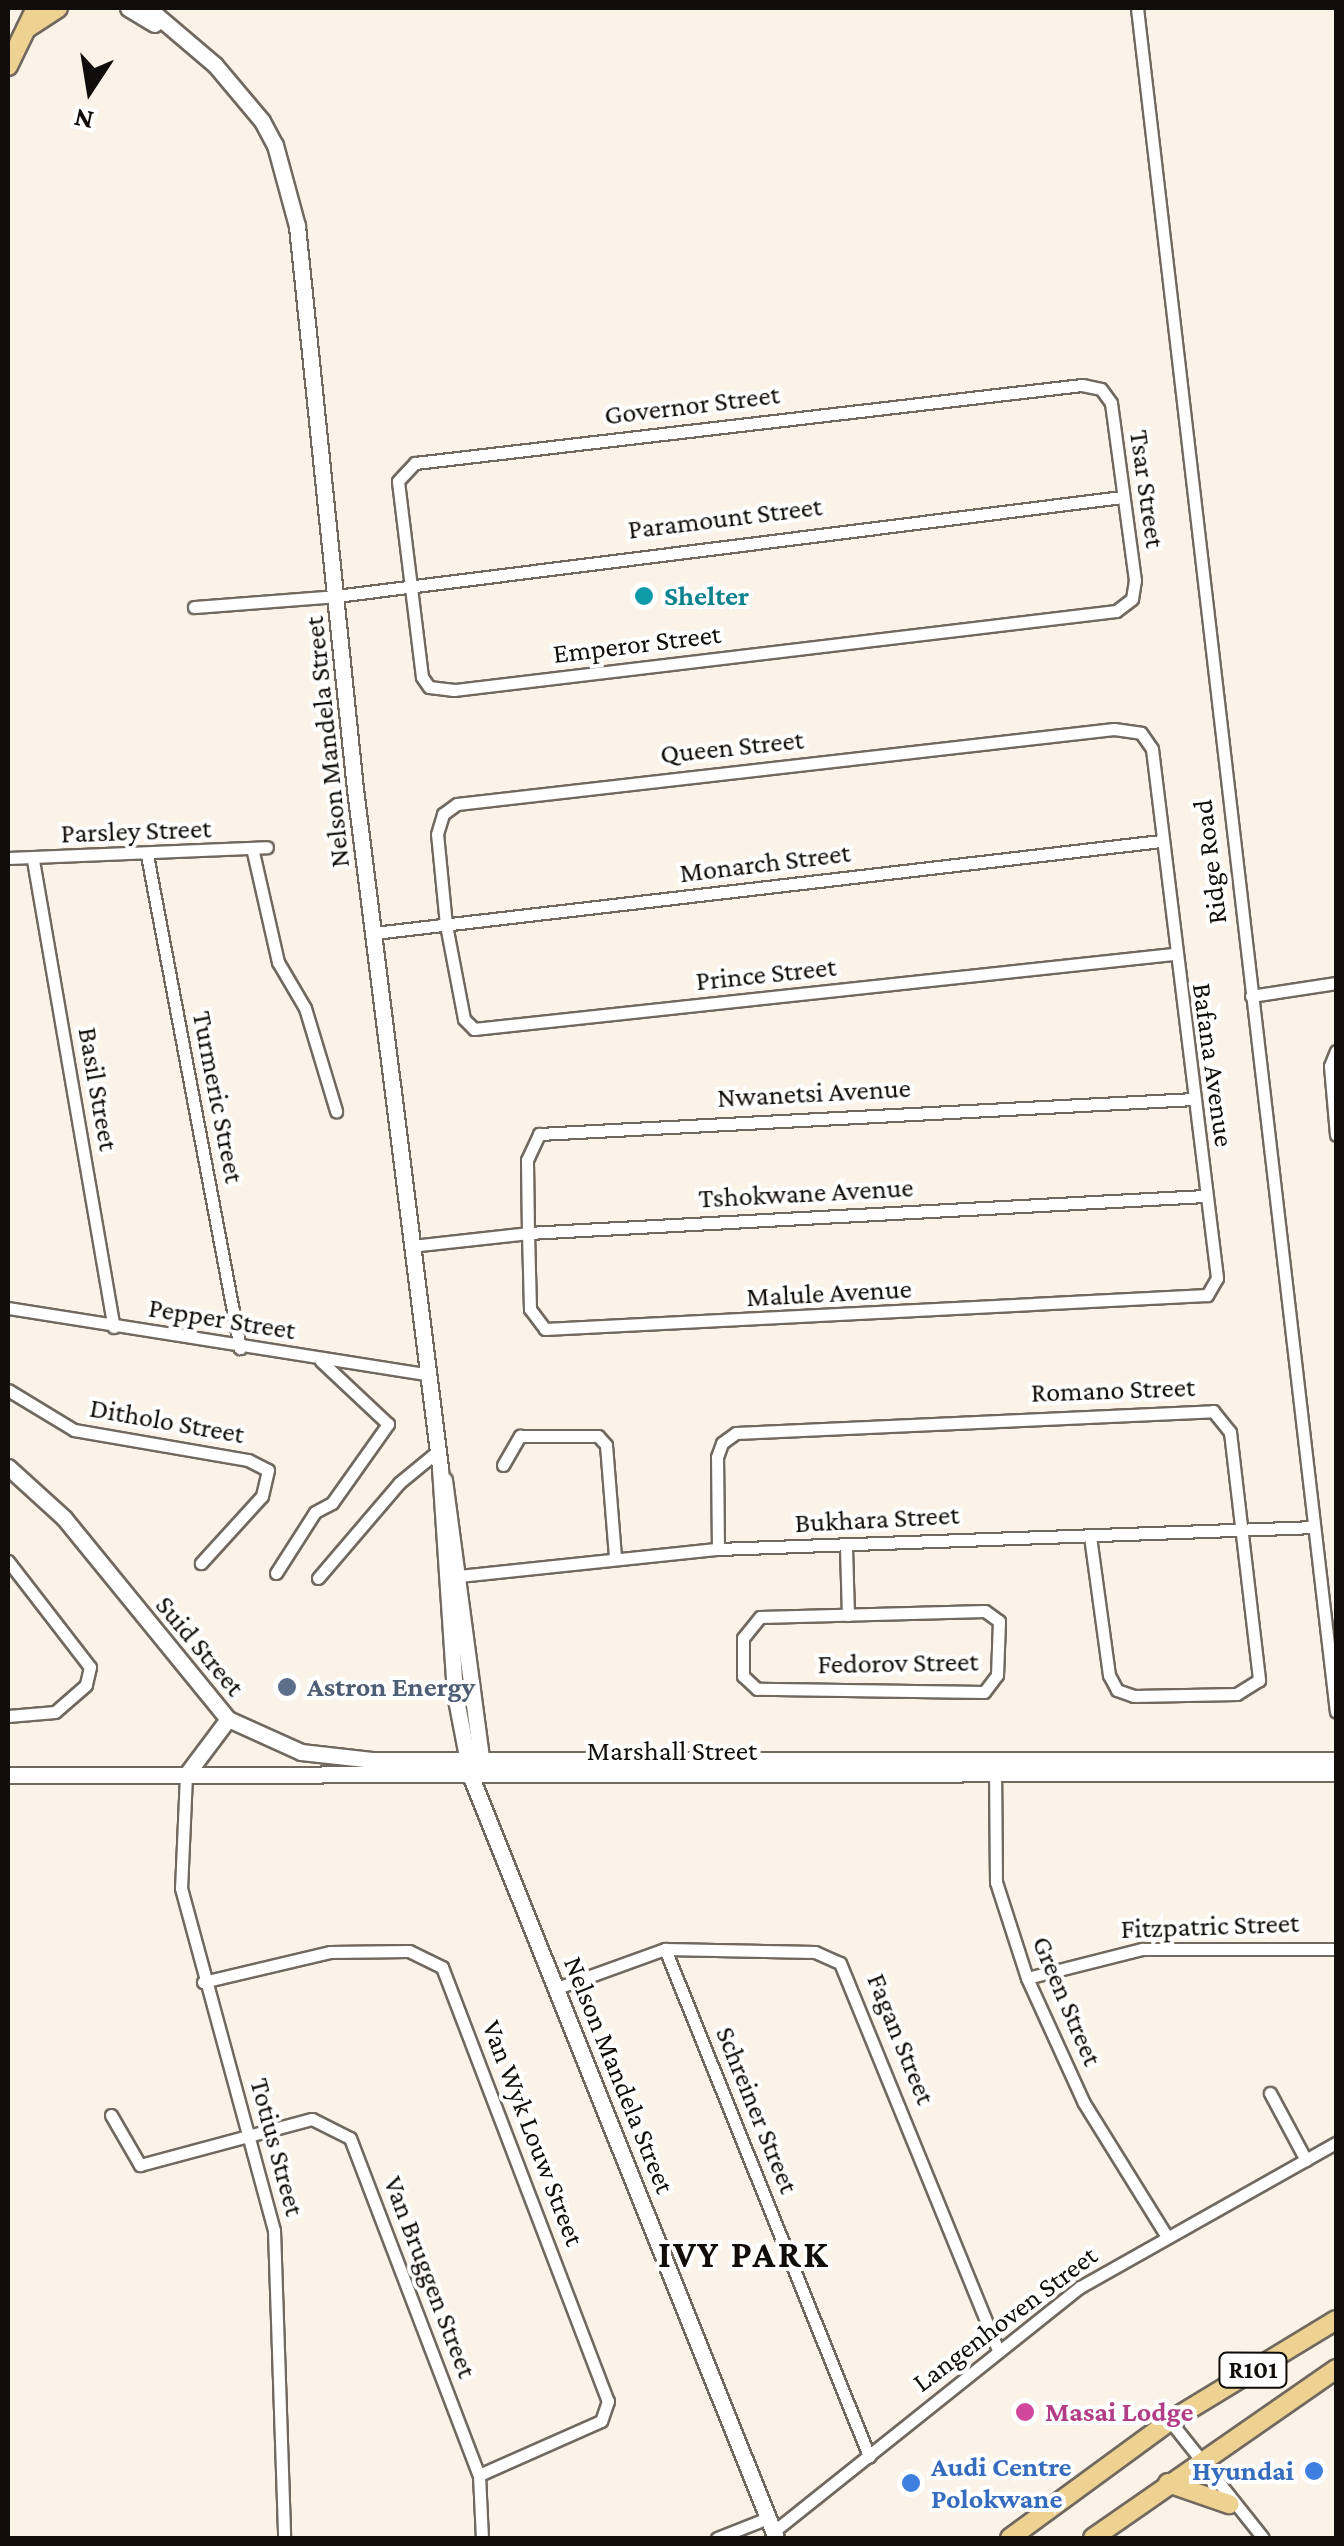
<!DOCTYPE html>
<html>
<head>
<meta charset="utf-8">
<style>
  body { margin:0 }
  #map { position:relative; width:1344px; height:2546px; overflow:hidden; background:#fbf2e8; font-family:"Crimson Pro",serif }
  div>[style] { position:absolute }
  .roads { filter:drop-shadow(2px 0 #716960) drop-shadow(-2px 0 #716960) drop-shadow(0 2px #716960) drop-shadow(0 -2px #716960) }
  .street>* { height:11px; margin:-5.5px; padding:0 5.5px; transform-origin:5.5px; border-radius:5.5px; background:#fff }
  .secondary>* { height:15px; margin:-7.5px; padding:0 7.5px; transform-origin:7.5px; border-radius:7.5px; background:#fff }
  .primary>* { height:18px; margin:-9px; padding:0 9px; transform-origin:9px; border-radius:9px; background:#eed292 }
  .dots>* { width:28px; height:28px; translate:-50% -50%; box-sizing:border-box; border:5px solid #fff; border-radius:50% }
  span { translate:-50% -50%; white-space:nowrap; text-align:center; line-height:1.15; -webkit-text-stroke:8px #fff; paint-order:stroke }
  .shield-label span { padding:2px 8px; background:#fff; border:2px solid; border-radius:8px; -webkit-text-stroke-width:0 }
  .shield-label { font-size:25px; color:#100d0a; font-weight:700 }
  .street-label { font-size:28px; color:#100d0a }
  .culture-label { font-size:28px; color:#0d838f; font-weight:700 }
  .left { translate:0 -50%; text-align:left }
  .service-label { font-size:28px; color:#4e5e75; font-weight:700 }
  .hotel-label { font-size:28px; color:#b23c85; font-weight:700 }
  .shop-label { font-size:28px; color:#366cbe; font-weight:700 }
  .right { translate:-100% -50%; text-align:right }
  .district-label { font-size:38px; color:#100d0a; font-weight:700; letter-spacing:2.5px }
  .frame { position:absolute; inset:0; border:10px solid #100d0a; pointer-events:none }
  .north { position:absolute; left:40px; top:40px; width:100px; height:100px; -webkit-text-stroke:8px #fff; paint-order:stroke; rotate:192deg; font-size:28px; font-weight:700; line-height:40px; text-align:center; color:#100d0a }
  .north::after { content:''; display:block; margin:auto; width:35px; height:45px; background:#100d0a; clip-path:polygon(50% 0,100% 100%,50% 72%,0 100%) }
</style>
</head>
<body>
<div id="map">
  <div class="roads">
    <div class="street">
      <div style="left:1137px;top:8px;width:1715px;rotate:83.34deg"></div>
      <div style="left:1082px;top:385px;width:19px;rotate:12deg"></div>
      <div style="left:1101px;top:389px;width:17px;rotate:54deg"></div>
      <div style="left:1111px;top:403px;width:179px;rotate:82.3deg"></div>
      <div style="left:1135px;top:580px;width:19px;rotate:99deg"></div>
      <div style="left:1132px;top:599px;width:20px;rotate:143deg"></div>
      <div style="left:1116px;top:611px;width:667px;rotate:173.19deg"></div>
      <div style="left:454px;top:690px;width:25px;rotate:-173deg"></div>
      <div style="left:429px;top:687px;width:12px;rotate:-125deg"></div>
      <div style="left:422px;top:677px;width:197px;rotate:-97deg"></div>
      <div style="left:398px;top:481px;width:25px;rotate:-47deg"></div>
      <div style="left:415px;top:463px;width:672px;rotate:-6.67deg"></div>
      <div style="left:194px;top:607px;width:142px;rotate:-4.4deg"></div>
      <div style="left:336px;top:596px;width:792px;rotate:-7.18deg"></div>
      <div style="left:253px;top:852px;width:113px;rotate:77.2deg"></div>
      <div style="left:278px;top:962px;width:53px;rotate:59.6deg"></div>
      <div style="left:305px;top:1008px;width:108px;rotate:73.2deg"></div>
      <div style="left:147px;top:855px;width:502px;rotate:79.32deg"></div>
      <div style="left:8px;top:858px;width:259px;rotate:-2.4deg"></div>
      <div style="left:33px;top:860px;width:474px;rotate:80.2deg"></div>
      <div style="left:374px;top:933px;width:792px;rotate:-6.67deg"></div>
      <div style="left:1173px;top:954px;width:703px;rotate:173.88deg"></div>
      <div style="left:474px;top:1029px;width:14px;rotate:-135deg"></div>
      <div style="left:464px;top:1019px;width:96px;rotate:-100.8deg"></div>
      <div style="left:446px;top:925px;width:91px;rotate:-95.6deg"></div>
      <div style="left:437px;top:834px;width:21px;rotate:-73deg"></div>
      <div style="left:443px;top:814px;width:17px;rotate:-36deg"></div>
      <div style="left:457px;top:804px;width:661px;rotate:-6.51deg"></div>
      <div style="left:1114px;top:729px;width:27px;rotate:8deg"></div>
      <div style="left:1141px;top:733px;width:19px;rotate:55deg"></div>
      <div style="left:1152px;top:749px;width:533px;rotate:82.99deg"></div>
      <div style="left:1217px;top:1278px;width:20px;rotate:120deg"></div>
      <div style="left:1207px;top:1295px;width:663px;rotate:177.06deg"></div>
      <div style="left:545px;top:1329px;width:25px;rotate:-127deg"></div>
      <div style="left:530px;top:1309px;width:76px;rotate:-91.5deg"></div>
      <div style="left:528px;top:1233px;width:73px;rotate:-90.8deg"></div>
      <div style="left:527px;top:1160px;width:29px;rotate:-65deg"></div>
      <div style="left:539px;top:1134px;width:656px;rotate:-3.06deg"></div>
      <div style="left:1251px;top:996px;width:86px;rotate:-8.7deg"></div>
      <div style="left:1336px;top:1051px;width:16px;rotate:112deg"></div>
      <div style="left:1330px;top:1066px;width:69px;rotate:85deg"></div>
      <div style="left:411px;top:1246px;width:118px;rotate:-6.3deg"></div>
      <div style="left:528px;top:1233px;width:677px;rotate:-3.13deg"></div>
      <div style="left:8px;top:1308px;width:427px;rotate:9deg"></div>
      <div style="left:8px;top:1390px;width:77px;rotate:31.2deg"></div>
      <div style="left:74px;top:1430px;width:177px;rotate:9.8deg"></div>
      <div style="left:248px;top:1460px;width:22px;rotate:27deg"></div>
      <div style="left:268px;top:1470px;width:27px;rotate:103deg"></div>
      <div style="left:262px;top:1496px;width:91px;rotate:132.3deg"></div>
      <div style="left:503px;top:1465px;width:34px;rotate:-60deg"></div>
      <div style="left:520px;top:1436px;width:78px"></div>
      <div style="left:598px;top:1436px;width:12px;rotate:48deg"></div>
      <div style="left:606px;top:1445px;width:113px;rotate:85.4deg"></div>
      <div style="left:846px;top:1548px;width:67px;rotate:88.3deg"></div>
      <div style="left:718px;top:1549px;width:92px;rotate:-90.6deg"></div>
      <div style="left:717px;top:1457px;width:15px;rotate:-70deg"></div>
      <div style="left:722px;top:1443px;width:17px;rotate:-36deg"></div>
      <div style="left:736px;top:1433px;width:478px;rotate:-2.6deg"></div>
      <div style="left:1213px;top:1411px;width:27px;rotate:51deg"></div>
      <div style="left:1230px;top:1432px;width:250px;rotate:83.3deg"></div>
      <div style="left:1259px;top:1680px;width:26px;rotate:148deg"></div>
      <div style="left:1237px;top:1694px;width:103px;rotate:178.9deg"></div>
      <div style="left:1134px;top:1696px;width:18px;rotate:-161deg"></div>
      <div style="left:1117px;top:1690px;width:17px;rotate:-118deg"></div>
      <div style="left:1109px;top:1675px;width:140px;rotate:-97.8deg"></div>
      <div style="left:8px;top:1561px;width:134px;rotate:52.3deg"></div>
      <div style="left:90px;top:1667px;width:18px;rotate:103deg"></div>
      <div style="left:86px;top:1685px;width:41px;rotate:138.9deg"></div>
      <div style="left:55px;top:1712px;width:47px;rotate:175.1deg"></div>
      <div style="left:276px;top:1573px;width:72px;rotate:-57.4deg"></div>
      <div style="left:315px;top:1512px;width:19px;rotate:-28deg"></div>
      <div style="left:332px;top:1503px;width:97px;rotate:-54.7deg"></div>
      <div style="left:388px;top:1424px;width:92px;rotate:-136.8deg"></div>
      <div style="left:450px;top:1577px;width:269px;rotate:-6deg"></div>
      <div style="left:718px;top:1549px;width:596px;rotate:-2.11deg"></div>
      <div style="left:318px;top:1578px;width:125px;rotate:-49.5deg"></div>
      <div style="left:399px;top:1483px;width:50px;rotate:-39.4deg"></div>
      <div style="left:985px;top:1611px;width:17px;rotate:36deg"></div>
      <div style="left:999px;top:1621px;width:54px;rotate:92.1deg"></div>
      <div style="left:997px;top:1675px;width:21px;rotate:127deg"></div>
      <div style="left:984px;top:1692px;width:227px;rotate:-179.2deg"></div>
      <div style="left:757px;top:1689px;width:19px;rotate:-137deg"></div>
      <div style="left:743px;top:1676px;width:38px;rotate:-90deg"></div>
      <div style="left:743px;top:1638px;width:27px;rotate:-51deg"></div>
      <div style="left:760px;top:1617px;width:225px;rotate:-1.5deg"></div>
      <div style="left:995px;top:1767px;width:115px;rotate:89.5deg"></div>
      <div style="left:996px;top:1882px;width:101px;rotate:72.1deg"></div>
      <div style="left:1027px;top:1978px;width:137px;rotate:65.5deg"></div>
      <div style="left:1084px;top:2103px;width:158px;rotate:58.2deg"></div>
      <div style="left:186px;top:1775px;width:113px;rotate:92.5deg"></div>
      <div style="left:181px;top:1888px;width:354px;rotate:74.8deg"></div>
      <div style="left:274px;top:2230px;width:308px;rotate:88.1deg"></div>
      <div style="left:665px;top:1949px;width:547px;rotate:68.08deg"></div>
      <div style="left:1027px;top:1978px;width:119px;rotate:-14.2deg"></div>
      <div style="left:1142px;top:1949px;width:194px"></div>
      <div style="left:203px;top:1982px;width:130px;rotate:-13.3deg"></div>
      <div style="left:330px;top:1952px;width:79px;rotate:-0.7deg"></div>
      <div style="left:409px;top:1951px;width:37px;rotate:26deg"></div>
      <div style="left:442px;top:1967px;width:465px;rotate:69.1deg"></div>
      <div style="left:608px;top:2401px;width:21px;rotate:109deg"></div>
      <div style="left:601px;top:2421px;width:133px;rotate:156.1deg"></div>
      <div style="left:557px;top:1988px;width:115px;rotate:-19.9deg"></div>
      <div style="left:665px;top:1949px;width:150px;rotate:1.1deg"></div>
      <div style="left:815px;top:1952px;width:27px;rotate:24deg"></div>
      <div style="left:840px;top:1963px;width:419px;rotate:67.8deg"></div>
      <div style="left:1270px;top:2093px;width:76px;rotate:61.8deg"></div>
      <div style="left:111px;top:2115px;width:58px;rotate:59.9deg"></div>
      <div style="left:140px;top:2165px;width:178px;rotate:-15deg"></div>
      <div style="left:312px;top:2119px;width:42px;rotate:26.6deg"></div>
      <div style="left:350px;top:2138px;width:361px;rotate:69.1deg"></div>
      <div style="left:479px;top:2475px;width:63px;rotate:87.3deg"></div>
      <div style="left:1170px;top:2421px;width:149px;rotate:51.5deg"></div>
      <div style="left:773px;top:2532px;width:393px;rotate:-38.6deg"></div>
      <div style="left:1080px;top:2287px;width:294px;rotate:-29.4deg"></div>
      <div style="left:717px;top:2538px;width:55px;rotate:-21.4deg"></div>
    </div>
    <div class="secondary">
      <div style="left:128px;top:8px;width:31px;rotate:31deg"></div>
      <div style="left:148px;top:8px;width:88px;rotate:40.4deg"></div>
      <div style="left:215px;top:65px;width:73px;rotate:50deg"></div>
      <div style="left:262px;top:121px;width:27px;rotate:62deg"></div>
      <div style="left:275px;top:145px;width:84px;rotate:74.8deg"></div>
      <div style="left:297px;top:226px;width:566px;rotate:84.12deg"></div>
      <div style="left:355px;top:789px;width:684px;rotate:82.86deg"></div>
      <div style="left:440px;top:1468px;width:226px;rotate:86.2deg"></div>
      <div style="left:455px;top:1694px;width:85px;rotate:79.1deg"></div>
      <div style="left:471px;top:1777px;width:820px;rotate:68.16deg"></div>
      <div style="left:8px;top:1467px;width:76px;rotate:42.3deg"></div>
      <div style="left:64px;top:1518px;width:259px;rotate:50.8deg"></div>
      <div style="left:228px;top:1719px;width:80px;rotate:24.3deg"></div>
      <div style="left:301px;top:1752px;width:71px;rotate:6.4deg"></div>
      <div style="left:372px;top:1760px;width:964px"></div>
      <div style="left:444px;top:1480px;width:287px;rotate:82.4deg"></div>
      <div style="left:8px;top:1775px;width:1328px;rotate:-0.09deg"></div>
      <div style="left:186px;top:1775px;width:70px;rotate:-53.1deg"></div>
    </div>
    <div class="primary">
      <div style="left:26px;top:29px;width:38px;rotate:-33deg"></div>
      <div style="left:8px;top:66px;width:64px;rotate:-64.2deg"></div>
      <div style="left:1168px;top:2483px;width:65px;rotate:19deg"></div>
      <div style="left:1010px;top:2538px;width:198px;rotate:-36.2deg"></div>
      <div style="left:1170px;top:2421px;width:194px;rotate:-31.3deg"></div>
      <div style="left:1093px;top:2538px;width:296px;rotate:-34.8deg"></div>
    </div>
  </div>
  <div class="dots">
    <div style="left:644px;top:596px;background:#0f9aa8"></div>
    <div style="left:287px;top:1687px;background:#5c6f8a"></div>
    <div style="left:1025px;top:2412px;background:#d1479c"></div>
    <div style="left:1314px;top:2471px;background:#3f7fe0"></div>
    <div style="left:911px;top:2483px;background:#3f7fe0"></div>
  </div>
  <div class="shield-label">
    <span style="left:1253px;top:2370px">R101</span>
  </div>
  <div class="street-label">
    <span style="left:692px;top:405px;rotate:-7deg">Governor Street</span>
    <span style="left:1147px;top:489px;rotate:82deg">Tsar Street</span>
    <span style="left:725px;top:518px;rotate:-7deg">Paramount Street</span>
    <span style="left:637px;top:644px;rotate:-7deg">Emperor Street</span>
    <span style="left:327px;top:742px;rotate:-96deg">Nelson Mandela Street</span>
    <span style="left:732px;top:747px;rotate:-6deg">Queen Street</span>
    <span style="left:136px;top:831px;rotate:-2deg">Parsley Street</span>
    <span style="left:1210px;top:862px;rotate:-97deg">Ridge Road</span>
    <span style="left:765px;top:863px;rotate:-7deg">Monarch Street</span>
    <span style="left:766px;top:974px;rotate:-6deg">Prince Street</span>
    <span style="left:1213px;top:1065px;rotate:82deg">Bafana Avenue</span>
    <span style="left:98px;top:1089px;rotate:80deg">Basil Street</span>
    <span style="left:814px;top:1093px;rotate:-3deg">Nwanetsi Avenue</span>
    <span style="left:218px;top:1097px;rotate:79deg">Turmeric Street</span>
    <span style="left:806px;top:1193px;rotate:-3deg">Tshokwane Avenue</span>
    <span style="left:829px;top:1293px;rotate:-3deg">Malule Avenue</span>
    <span style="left:222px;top:1319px;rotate:9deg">Pepper Street</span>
    <span style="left:1113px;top:1390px;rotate:-2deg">Romano Street</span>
    <span style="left:167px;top:1421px;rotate:10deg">Ditholo Street</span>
    <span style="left:877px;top:1519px;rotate:-3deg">Bukhara Street</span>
    <span style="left:200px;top:1646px;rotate:50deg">Suid Street</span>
    <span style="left:898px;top:1663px;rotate:-1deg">Fedorov Street</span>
    <span style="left:672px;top:1751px">Marshall Street</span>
    <span style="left:1210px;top:1926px;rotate:-2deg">Fitzpatric Street</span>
    <span style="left:1067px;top:2001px;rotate:67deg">Green Street</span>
    <span style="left:901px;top:2039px;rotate:68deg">Fagan Street</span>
    <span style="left:619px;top:2075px;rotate:68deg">Nelson Mandela Street</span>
    <span style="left:757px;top:2110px;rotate:68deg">Schreiner Street</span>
    <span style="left:533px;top:2133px;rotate:69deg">Van Wyk Louw Street</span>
    <span style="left:277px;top:2147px;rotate:75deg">Totius Street</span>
    <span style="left:430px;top:2277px;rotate:69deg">Van Bruggen Street</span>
    <span style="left:1005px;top:2319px;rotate:-37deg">Langenhoven Street</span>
  </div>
  <div class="culture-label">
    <span class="left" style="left:664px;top:596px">Shelter</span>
  </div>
  <div class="service-label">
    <span class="left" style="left:307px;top:1687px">Astron Energy</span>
  </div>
  <div class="hotel-label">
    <span class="left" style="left:1045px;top:2412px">Masai Lodge</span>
  </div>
  <div class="shop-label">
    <span class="left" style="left:931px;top:2483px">Audi Centre<br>Polokwane</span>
    <span class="right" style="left:1294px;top:2471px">Hyundai</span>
  </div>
  <div class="district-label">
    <span style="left:744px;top:2255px">IVY PARK</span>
  </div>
  <div class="frame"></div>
  <div class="north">N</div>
</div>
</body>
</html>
